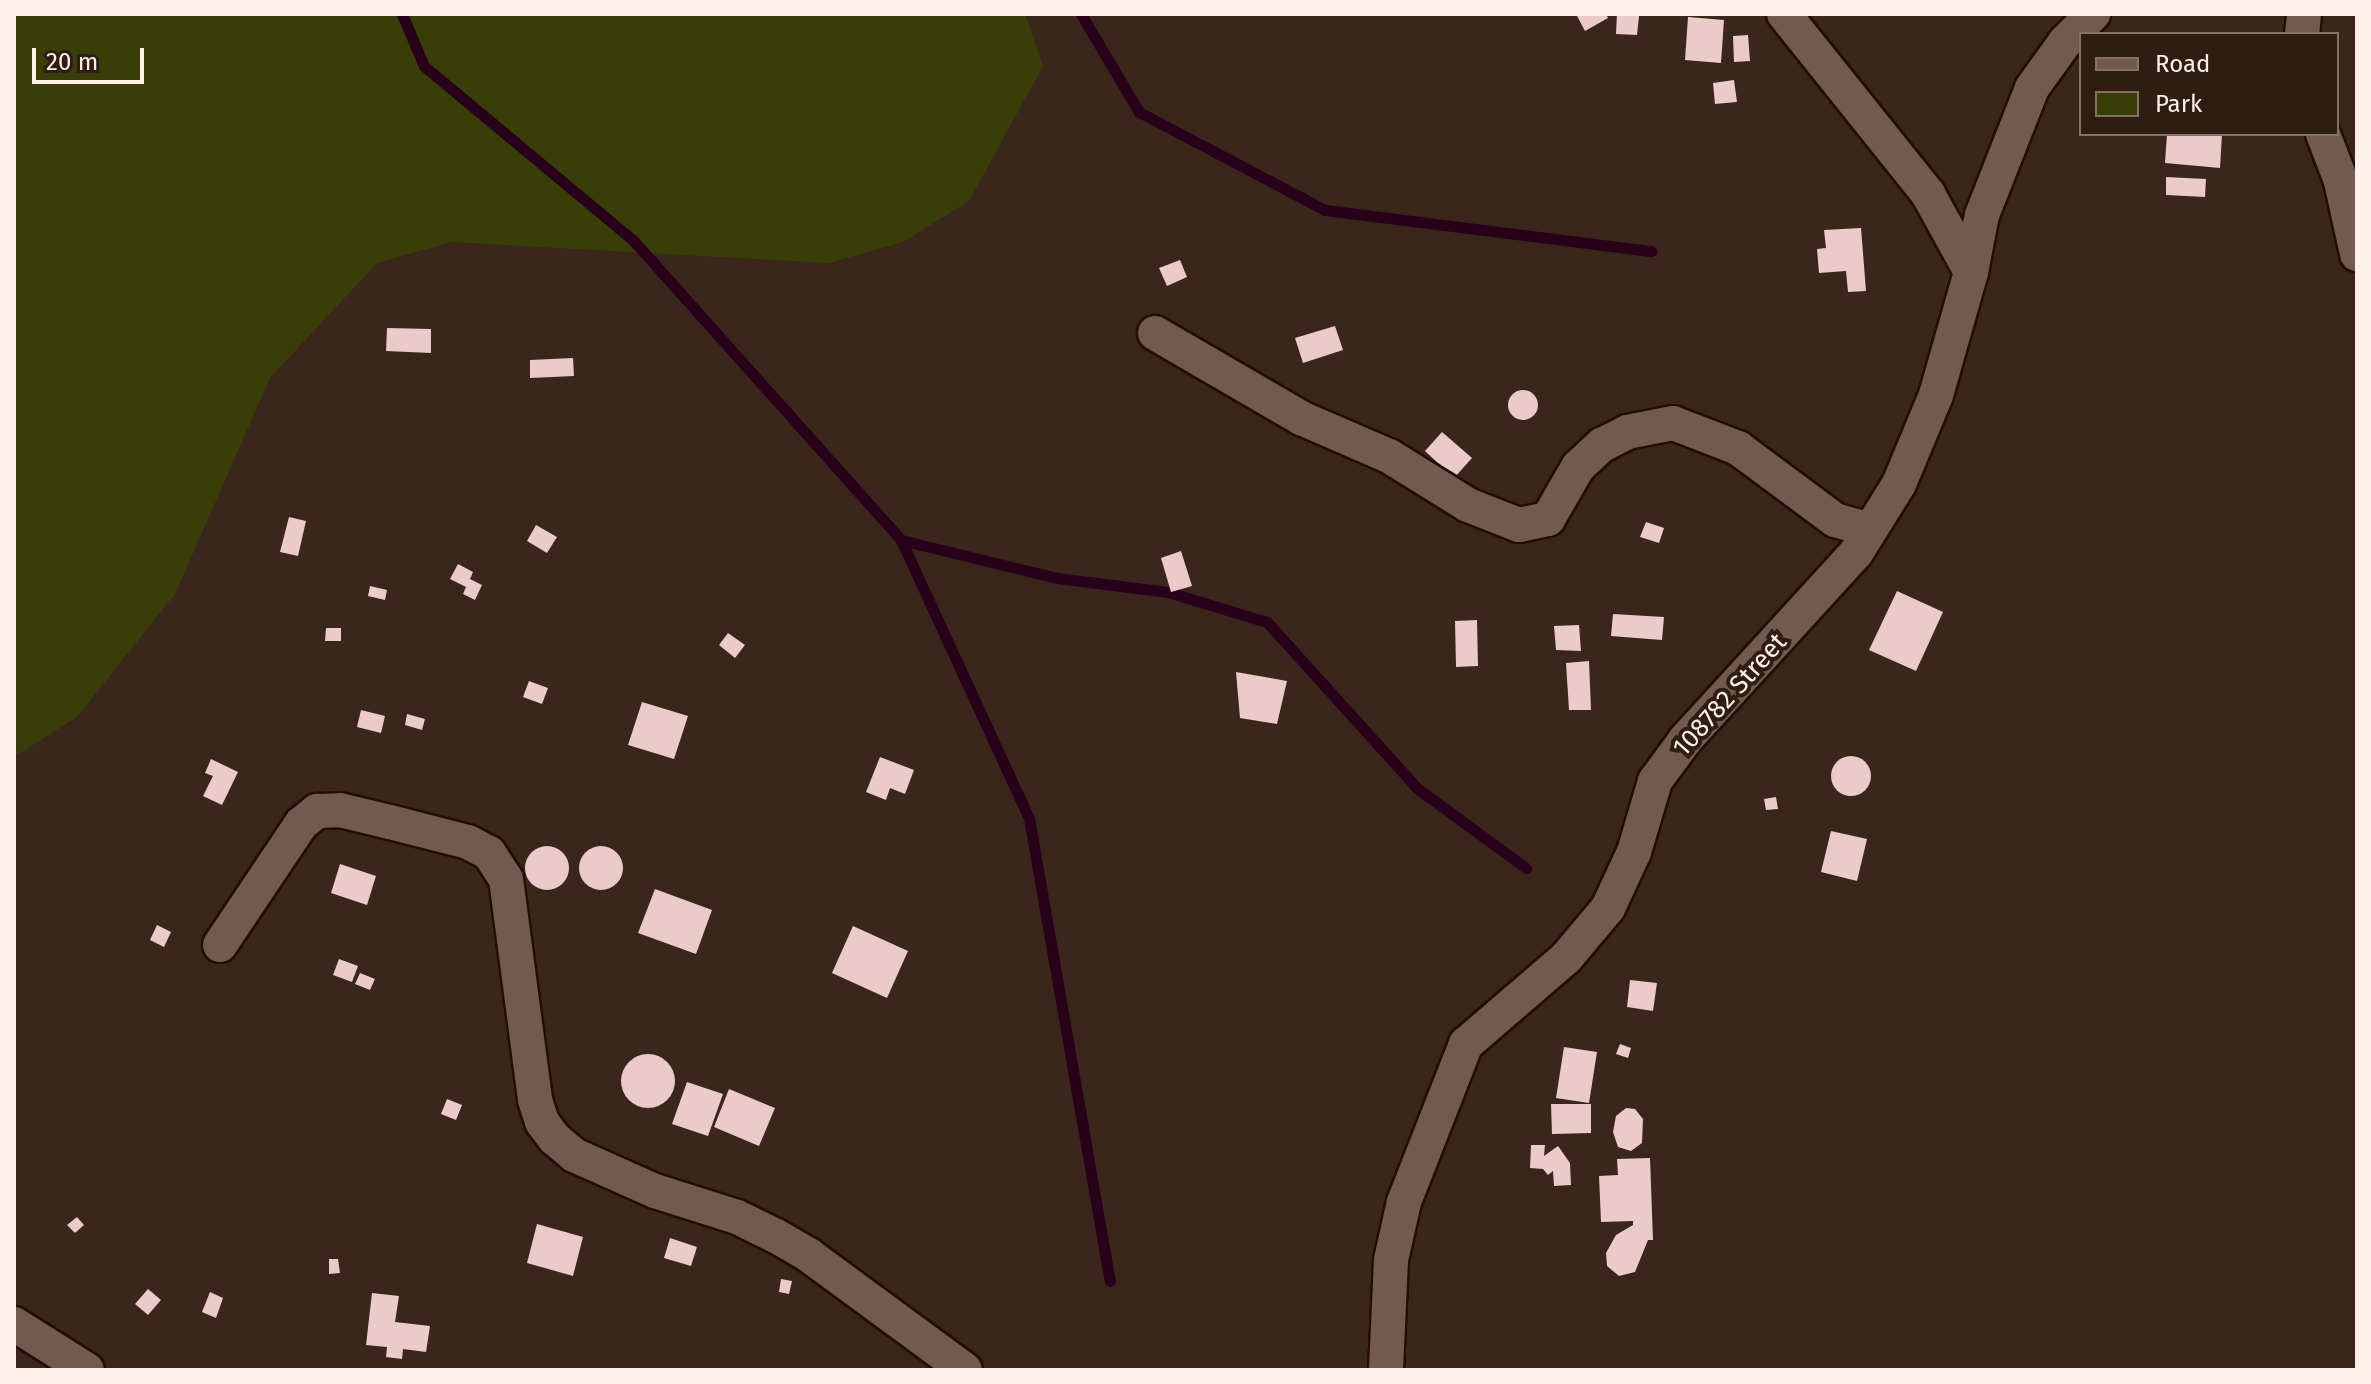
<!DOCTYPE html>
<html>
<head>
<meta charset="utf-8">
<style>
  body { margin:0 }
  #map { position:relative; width:2371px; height:1384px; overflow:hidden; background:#3b261b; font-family:"Fira Sans",sans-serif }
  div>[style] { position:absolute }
  .green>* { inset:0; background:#393e08 }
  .stream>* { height:11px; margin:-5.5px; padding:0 5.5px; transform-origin:5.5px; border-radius:5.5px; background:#290019 }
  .building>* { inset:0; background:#ebcaca }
  .round { border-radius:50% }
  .roads { filter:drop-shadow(2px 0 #210f05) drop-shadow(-2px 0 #210f05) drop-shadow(0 2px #210f05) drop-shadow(0 -2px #210f05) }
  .minor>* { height:34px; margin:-17px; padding:0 17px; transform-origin:17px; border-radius:17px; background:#725b4e }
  span { translate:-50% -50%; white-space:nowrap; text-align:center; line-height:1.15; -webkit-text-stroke:8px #301d11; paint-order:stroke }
  .street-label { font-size:26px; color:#fff1e9 }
  .frame { position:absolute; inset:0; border:16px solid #fff1e9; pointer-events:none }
  .legend { position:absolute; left:2079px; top:32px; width:260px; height:104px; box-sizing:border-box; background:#301d11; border:2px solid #837267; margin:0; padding:10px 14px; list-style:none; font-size:24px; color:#fff1e9 }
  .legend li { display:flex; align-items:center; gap:16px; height:40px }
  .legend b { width:40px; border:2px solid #837267 }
  .scale { position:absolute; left:32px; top:48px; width:112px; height:36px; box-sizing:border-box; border:4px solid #fff1e9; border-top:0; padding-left:10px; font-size:24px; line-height:28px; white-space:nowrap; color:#fff1e9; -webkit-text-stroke:6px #301d11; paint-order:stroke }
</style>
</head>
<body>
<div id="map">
  <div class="green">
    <div style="clip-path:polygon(14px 14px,1025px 14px,1043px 66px,969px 201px,903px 242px,829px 263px,451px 242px,377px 263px,270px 378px,175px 594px,77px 717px,14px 757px)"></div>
  </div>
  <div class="stream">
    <div style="left:402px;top:14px;width:56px;rotate:67.1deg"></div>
    <div style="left:424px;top:66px;width:272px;rotate:39.8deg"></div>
    <div style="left:633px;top:240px;width:402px;rotate:48.2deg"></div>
    <div style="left:901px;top:540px;width:306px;rotate:65.3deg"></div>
    <div style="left:1029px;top:818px;width:470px;rotate:80.1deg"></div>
    <div style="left:1081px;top:14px;width:114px;rotate:59.4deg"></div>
    <div style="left:1139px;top:112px;width:210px;rotate:27.8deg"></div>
    <div style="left:1325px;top:210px;width:329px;rotate:7.2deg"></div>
    <div style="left:901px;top:540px;width:161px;rotate:13.7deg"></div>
    <div style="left:1057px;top:578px;width:112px;rotate:7.2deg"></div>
    <div style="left:1168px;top:592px;width:103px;rotate:16.9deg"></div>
    <div style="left:1267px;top:622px;width:225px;rotate:47.9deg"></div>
    <div style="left:1418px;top:789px;width:134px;rotate:36.2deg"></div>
  </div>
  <div class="building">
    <div style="clip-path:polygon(1576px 14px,1606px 14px,1608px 18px,1585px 31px)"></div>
    <div style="clip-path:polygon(1617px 14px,1639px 16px,1637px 35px,1616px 34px)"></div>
    <div style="clip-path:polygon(1688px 17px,1724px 20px,1721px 63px,1685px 60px)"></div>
    <div style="clip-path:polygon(1748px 35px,1750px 61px,1734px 62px,1733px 36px)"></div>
    <div style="clip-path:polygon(1734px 80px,1737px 102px,1715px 104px,1713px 83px)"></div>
    <div style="clip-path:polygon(2167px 134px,2222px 134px,2220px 168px,2165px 163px)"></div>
    <div style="clip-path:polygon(2166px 177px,2206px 179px,2205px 197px,2166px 195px)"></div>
    <div style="clip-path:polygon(1861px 228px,1866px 291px,1848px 292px,1846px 271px,1819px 273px,1817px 249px,1826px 248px,1824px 230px)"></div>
    <div style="clip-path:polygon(1180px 260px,1187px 277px,1167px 286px,1159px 268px)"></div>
    <div style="clip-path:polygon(1335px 326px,1343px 350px,1303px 363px,1295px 338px)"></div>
    <div style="clip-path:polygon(387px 328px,431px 329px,431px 353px,386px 351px)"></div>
    <div style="clip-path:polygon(573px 358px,574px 376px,530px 378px,530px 360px)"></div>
    <div class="round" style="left:1508px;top:390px;width:30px;height:30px"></div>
    <div style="clip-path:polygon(1442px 432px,1472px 458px,1454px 478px,1425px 451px)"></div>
    <div style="clip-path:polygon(289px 517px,306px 521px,298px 556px,280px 552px)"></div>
    <div style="clip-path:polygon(1646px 522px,1664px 528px,1659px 543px,1640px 537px)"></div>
    <div style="clip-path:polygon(536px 525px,557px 537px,547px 553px,527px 541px)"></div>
    <div style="clip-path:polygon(1181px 551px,1192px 586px,1171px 592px,1161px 558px)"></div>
    <div style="clip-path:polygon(458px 564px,473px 572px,470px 579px,482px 585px,475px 600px,463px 594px,466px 587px,450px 579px)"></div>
    <div style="clip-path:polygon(370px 586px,387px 590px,385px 600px,368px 596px)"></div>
    <div style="clip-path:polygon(1897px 591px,1943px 612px,1916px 671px,1869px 650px)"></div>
    <div style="clip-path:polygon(1613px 614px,1664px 617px,1662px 640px,1611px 636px)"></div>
    <div style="clip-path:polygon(1477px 620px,1478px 666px,1456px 667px,1455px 621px)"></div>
    <div style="clip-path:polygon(1579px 625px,1581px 651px,1556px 650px,1554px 626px)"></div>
    <div style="clip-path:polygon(326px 628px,341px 628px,341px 641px,325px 641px)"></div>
    <div style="clip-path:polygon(728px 633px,745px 645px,735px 658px,719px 645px)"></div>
    <div style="clip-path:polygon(1589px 661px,1591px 710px,1569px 710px,1566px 663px)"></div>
    <div style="clip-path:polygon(1236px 672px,1287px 681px,1277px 724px,1240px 718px)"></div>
    <div style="clip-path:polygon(529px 681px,548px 688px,542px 704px,523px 697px)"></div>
    <div style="clip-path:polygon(642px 702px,688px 716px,674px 759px,628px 745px)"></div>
    <div style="clip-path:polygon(361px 710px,385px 716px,381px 733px,357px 727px)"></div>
    <div style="clip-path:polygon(407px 714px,425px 719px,422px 730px,405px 725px)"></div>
    <div class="round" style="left:1831px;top:756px;width:40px;height:40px"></div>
    <div style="clip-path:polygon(880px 757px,914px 770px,905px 794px,890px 788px,886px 800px,866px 792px)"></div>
    <div style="clip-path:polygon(211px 759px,238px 772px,222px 805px,203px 796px,213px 776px,205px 773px)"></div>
    <div style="clip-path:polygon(1776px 797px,1778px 809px,1766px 810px,1764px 799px)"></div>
    <div style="clip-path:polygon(1831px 831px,1867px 839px,1857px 881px,1821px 872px)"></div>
    <div class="round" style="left:579px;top:846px;width:44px;height:44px"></div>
    <div class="round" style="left:525px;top:846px;width:44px;height:44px"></div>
    <div style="clip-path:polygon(340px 864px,376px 876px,367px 905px,331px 893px)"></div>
    <div style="clip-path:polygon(655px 889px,712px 910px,696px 954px,638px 933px)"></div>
    <div style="clip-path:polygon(157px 925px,171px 932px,164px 947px,150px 940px)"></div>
    <div style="clip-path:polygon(853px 926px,908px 951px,887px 998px,832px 973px)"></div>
    <div style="clip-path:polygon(339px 959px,358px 966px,352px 982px,333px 975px)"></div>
    <div style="clip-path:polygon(360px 973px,375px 979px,370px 990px,355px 984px)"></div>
    <div style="clip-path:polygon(1630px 980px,1657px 983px,1653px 1011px,1627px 1007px)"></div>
    <div style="clip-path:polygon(1620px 1044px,1631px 1048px,1628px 1058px,1616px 1054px)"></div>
    <div style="clip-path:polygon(1564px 1047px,1597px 1052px,1589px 1103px,1556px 1098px)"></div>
    <div class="round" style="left:621px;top:1054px;width:54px;height:54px"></div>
    <div style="clip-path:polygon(687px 1082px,723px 1094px,708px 1136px,672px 1124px)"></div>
    <div style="clip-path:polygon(729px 1089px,775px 1108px,759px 1146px,714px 1127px)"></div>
    <div style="clip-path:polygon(447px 1099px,462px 1105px,456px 1120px,441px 1114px)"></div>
    <div style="clip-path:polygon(1551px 1104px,1591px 1104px,1591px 1133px,1552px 1134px)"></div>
    <div style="clip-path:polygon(1626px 1108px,1635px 1109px,1643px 1119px,1642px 1143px,1631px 1151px,1618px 1147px,1613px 1132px,1616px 1116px)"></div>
    <div style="clip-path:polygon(1531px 1145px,1545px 1145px,1544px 1156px,1558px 1146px,1570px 1163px,1571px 1185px,1554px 1186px,1553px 1171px,1548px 1175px,1543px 1169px,1530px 1168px)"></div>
    <div style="clip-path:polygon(1650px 1158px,1653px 1240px,1648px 1240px,1635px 1272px,1619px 1276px,1607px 1266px,1606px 1253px,1616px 1235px,1633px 1225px,1633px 1221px,1601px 1222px,1599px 1176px,1618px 1175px,1617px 1159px)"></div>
    <div style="clip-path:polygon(77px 1217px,84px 1225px,75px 1233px,67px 1225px)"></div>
    <div style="clip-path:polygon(537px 1224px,583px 1237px,573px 1276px,527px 1263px)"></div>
    <div style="clip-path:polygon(670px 1238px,697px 1247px,691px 1266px,664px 1258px)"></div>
    <div style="clip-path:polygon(329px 1259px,338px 1259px,340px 1273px,329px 1274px)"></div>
    <div style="clip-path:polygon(781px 1279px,792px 1281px,789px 1294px,779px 1292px)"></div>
    <div style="clip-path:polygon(148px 1289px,161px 1300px,148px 1315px,135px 1304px)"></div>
    <div style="clip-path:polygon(210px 1292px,223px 1298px,216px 1318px,202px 1312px)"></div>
    <div style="clip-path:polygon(372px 1293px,399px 1296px,395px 1322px,430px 1326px,426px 1352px,403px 1349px,402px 1359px,386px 1357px,387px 1347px,366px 1345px)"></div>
  </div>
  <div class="roads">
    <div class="minor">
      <div style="left:1784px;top:14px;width:231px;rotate:51.3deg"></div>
      <div style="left:1928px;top:194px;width:89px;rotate:61.1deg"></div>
      <div style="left:2302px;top:34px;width:20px;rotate:-84deg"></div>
      <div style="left:2323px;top:134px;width:50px;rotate:69deg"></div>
      <div style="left:2341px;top:181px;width:75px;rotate:77.6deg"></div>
      <div style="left:1155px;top:333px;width:169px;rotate:30.2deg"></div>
      <div style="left:1301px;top:418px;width:96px;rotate:23.4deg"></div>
      <div style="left:1389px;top:456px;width:93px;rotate:31.8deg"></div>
      <div style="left:1468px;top:505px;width:55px;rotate:21.4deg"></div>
      <div style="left:1519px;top:525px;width:30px;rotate:-12deg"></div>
      <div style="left:1548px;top:519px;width:60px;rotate:-60deg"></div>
      <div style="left:1578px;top:467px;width:33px;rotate:-43deg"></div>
      <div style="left:1602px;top:445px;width:28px;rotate:-27deg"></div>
      <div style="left:1627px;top:432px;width:47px;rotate:-11.1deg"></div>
      <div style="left:1673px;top:423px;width:70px;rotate:21deg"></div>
      <div style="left:1738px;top:448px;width:121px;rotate:36.6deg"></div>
      <div style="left:1835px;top:520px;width:36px;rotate:16deg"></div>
      <div style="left:220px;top:945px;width:146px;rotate:-56.2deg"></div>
      <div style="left:301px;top:824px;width:21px;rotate:-39deg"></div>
      <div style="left:317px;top:811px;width:23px;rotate:-2deg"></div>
      <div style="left:340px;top:810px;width:51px;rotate:13.5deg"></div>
      <div style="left:390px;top:822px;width:81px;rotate:14.4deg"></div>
      <div style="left:468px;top:842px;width:24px;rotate:28deg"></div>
      <div style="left:489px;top:853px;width:31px;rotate:57deg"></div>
      <div style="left:506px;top:879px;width:223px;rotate:82.5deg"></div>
      <div style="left:535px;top:1100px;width:23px;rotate:72deg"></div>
      <div style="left:542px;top:1122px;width:21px;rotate:53deg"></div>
      <div style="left:555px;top:1139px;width:25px;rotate:40deg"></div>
      <div style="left:574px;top:1155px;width:89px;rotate:24deg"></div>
      <div style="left:655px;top:1191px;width:86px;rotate:17.6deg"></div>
      <div style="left:737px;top:1217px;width:43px;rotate:26deg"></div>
      <div style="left:776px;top:1236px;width:39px;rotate:30deg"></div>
      <div style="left:810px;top:1256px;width:192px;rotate:36.3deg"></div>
      <div style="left:14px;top:1324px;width:86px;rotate:32.2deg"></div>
      <div style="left:1386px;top:1370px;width:110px;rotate:-87.4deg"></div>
      <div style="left:1391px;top:1260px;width:59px;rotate:-77.4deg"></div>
      <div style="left:1404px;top:1202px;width:170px;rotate:-68.6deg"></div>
      <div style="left:1466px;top:1044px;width:132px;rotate:-40.7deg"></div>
      <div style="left:1566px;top:958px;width:65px;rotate:-50deg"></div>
      <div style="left:1608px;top:908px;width:62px;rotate:-65.1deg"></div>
      <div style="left:1634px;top:852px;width:74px;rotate:-73.5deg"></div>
      <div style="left:1655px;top:781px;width:52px;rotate:-53.6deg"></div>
      <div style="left:1686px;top:739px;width:252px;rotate:-47.6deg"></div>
      <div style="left:1856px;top:553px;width:81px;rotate:-58.1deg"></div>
      <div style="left:1899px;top:484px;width:96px;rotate:-67.4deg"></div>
      <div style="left:1936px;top:395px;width:128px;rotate:-74.1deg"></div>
      <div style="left:1971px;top:272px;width:58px;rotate:-79.1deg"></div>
      <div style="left:1982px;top:215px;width:136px;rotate:-68.5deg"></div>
      <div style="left:2032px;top:88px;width:57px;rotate:-54.3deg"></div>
      <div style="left:2065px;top:42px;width:40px;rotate:-45deg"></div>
    </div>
  </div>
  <div class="street-label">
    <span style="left:1730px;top:695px;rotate:-48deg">108782 Street</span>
  </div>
  <div class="frame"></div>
  <ul class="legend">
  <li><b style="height:10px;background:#725b4e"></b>Road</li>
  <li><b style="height:22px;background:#393e08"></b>Park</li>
  </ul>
  <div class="scale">20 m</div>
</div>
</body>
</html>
